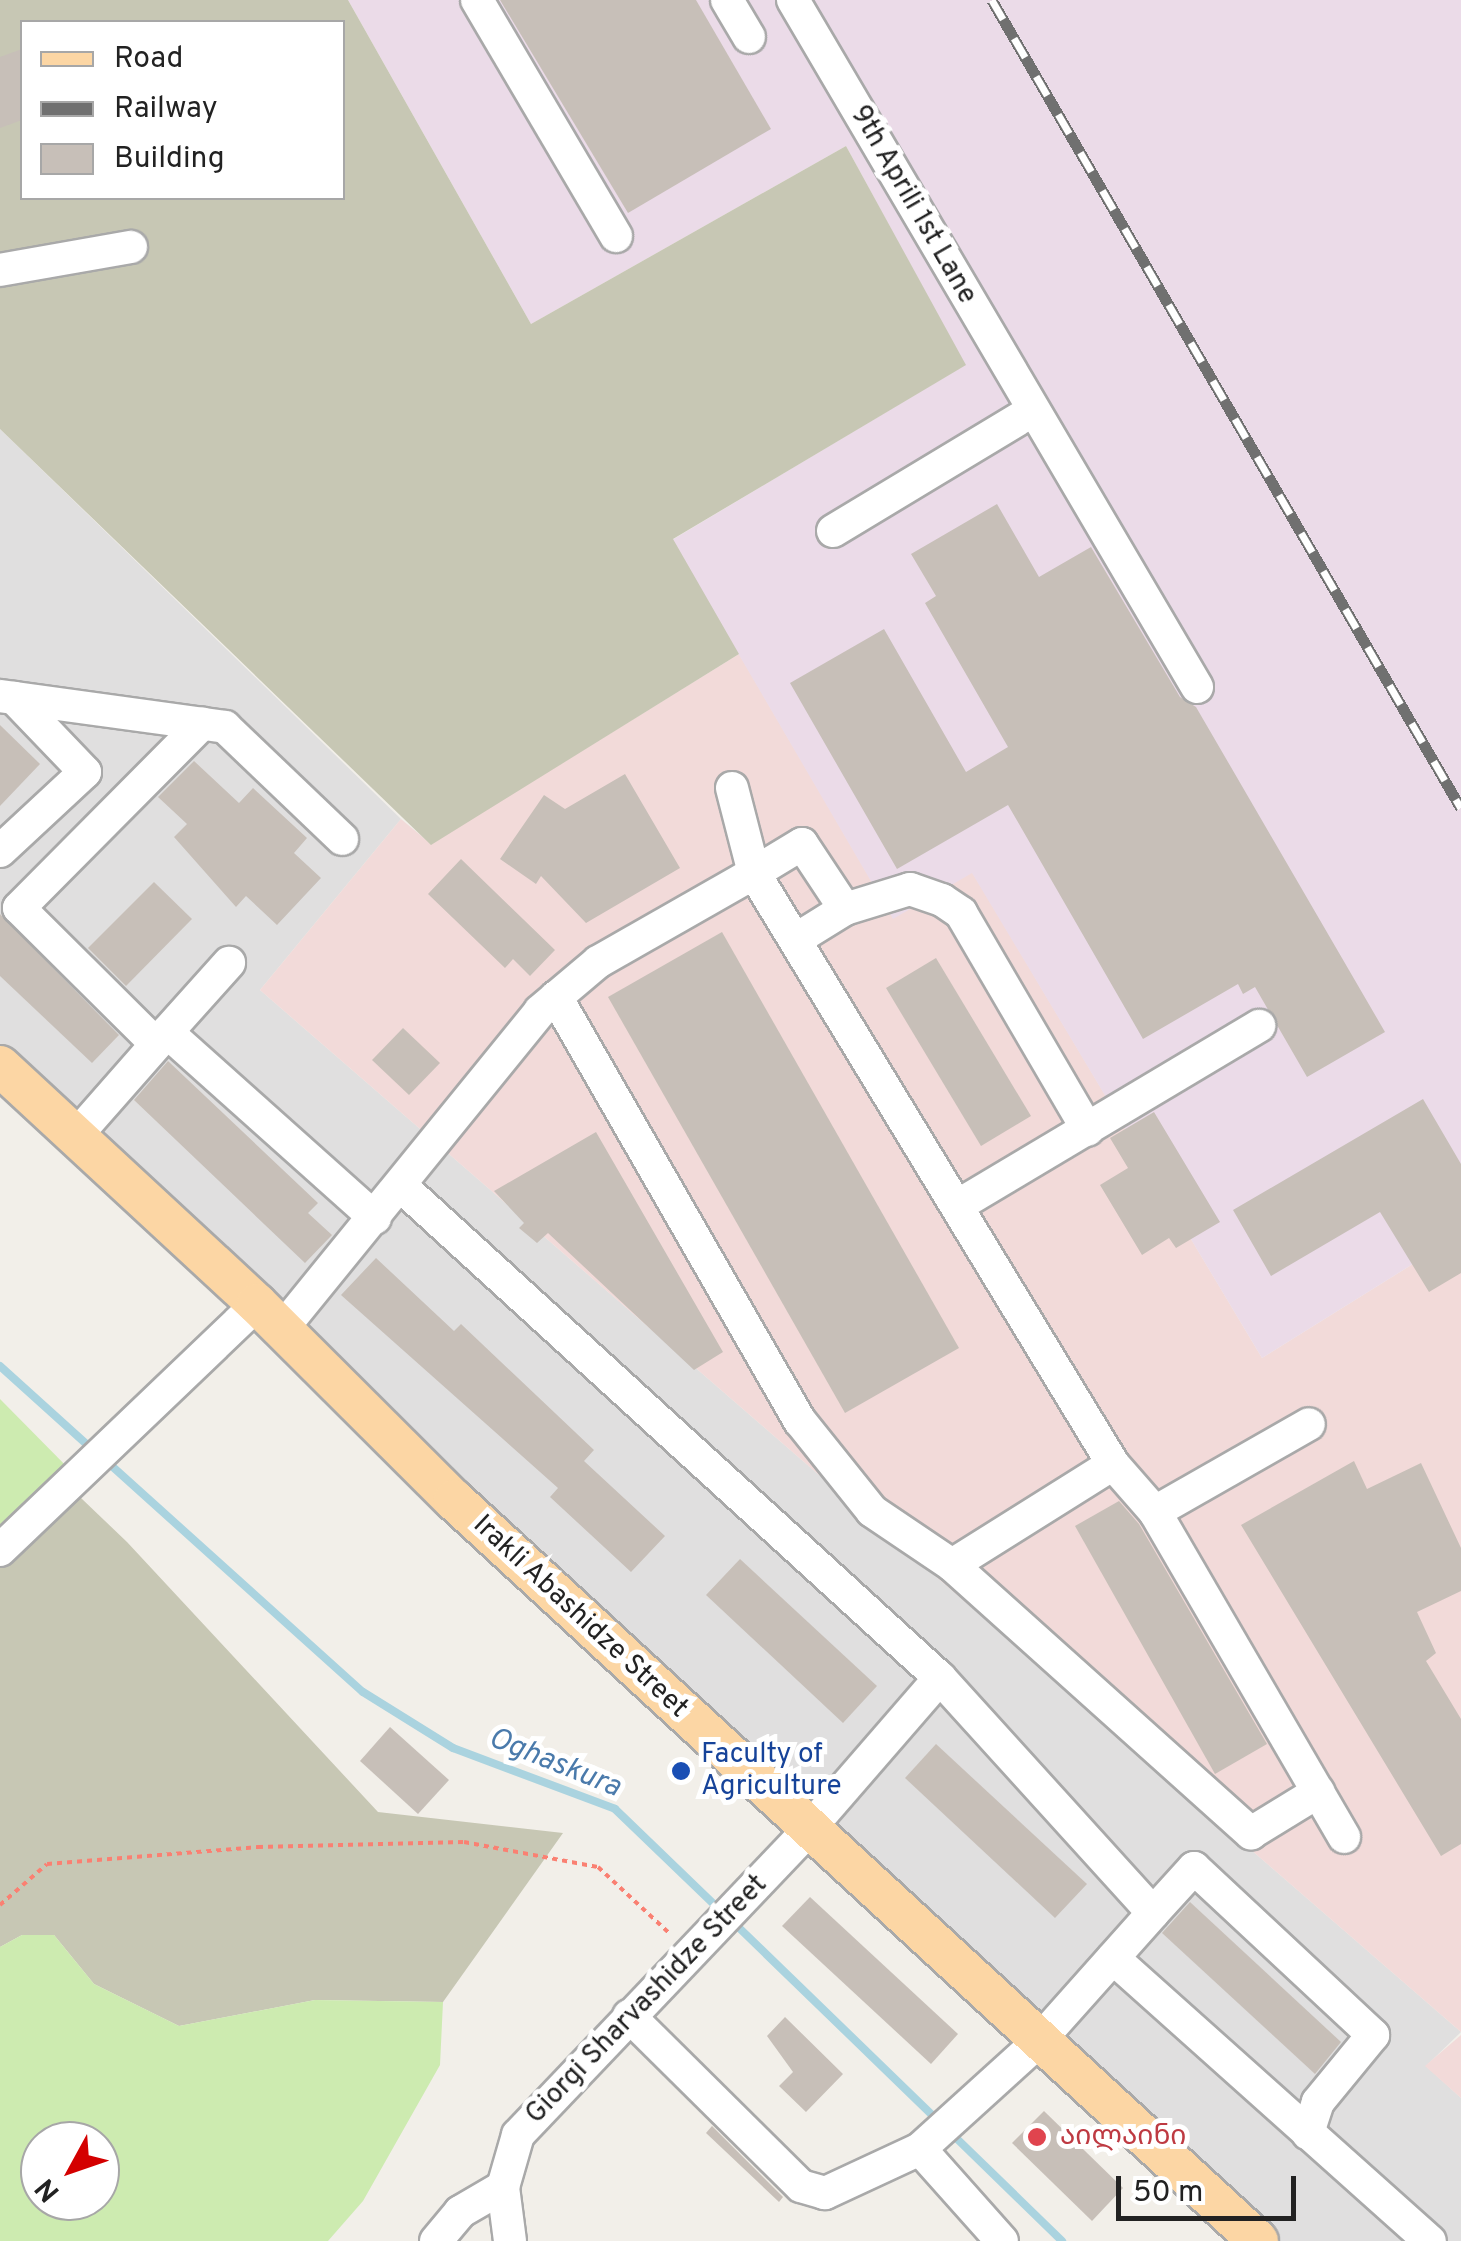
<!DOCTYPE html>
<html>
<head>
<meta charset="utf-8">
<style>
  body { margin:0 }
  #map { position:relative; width:1461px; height:2241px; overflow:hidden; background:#f2efe9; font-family:Overpass,"Noto Sans Georgian",sans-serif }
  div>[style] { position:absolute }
  .residential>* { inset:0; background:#e0dfdf }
  .commercial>* { inset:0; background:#f2dad9 }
  .industrial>* { inset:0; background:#ebdbe8 }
  .construction>* { inset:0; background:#c7c7b4 }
  .grass>* { inset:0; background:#cdebb0 }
  .stream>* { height:8px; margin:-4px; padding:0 4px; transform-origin:4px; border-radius:4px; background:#aad3df }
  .building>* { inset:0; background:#c7bfb8 }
  .path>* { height:4px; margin-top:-2px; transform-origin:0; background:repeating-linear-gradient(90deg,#fa8072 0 5px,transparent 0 10px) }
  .roads { filter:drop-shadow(2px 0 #a9a9a9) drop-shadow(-2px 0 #a9a9a9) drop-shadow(0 2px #a9a9a9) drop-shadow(0 -2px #a9a9a9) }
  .minor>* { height:32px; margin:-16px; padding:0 16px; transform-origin:16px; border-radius:16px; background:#fff }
  .major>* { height:40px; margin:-20px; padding:0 20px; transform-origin:20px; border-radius:20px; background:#fcd6a4 }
  .rail>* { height:11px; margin-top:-5.5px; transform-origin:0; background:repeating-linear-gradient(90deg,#fff 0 22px,#707070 0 44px); box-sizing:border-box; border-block:2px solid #707070 }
  .dots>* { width:28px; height:28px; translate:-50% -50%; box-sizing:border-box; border:5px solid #fff; border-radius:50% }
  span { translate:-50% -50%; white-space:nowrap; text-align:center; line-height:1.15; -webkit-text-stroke:10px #fff; paint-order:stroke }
  .street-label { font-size:28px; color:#222 }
  .transit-label { font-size:28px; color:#164399 }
  .left { translate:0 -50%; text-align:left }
  .health-label { font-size:28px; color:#be3a42 }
  .water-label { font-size:30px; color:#4a7aab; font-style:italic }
  .legend { position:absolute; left:20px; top:20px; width:325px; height:180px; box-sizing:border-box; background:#fff; border:2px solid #a7a7a7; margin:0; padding:12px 18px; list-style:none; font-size:30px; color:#222 }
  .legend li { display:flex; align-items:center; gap:20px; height:50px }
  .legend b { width:50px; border:2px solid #a7a7a7 }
  .north { position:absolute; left:20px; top:2121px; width:100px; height:100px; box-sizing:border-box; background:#fff; border:2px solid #a7a7a7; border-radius:50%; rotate:230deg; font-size:28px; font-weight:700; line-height:40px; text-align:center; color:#222 }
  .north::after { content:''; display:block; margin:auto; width:35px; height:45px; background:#d40000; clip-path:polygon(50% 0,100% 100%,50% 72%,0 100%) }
  .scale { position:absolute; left:1116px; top:2176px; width:180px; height:45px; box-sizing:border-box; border:5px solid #222; border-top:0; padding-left:12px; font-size:30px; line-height:35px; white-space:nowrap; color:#222; -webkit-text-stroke:8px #fff; paint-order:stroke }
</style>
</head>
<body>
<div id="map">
  <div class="residential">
    <div style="clip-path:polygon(0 429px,401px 819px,260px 990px,1461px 2032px,1426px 2066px,1461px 2098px,1461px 2241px,1258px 2241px,0 1082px)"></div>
  </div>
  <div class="commercial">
    <div style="clip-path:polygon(739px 654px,893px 918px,972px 872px,1262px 1358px,1461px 1234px,1461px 2032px,260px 990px,401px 819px,431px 844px)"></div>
    <div style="clip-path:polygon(1461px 2035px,1461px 2098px,1425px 2066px)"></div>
  </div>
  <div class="industrial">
    <div style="clip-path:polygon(348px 0,1461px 0,1461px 1234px,1262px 1358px,972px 873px,893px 919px,672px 540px,965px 365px,846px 146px,531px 324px)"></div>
  </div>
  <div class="construction">
    <div style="clip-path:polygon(evenodd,0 0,348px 0,531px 324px,846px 146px,966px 365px,673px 539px,739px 654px,431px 845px,0 429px,0 0,22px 22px,342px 22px,342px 198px,22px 198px,22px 22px)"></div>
    <div style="clip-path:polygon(13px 1433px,127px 1542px,378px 1812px,563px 1833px,443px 2002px,315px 2000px,179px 2026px,94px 1984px,54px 1935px,22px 1935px,0 1947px,0 1437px)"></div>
  </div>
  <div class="grass">
    <div style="clip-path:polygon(0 1399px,79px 1479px,0 1550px)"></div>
    <div style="clip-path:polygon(evenodd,22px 1935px,54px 1935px,94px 1984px,179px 2026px,315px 2000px,443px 2002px,440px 2065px,363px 2201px,328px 2241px,0 2241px,0 1947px,22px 1935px,40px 2141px,100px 2141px,100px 2201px,40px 2201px,40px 2141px)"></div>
  </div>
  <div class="stream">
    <div style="left:0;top:1366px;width:125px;rotate:42.1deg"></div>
    <div style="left:104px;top:1459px;width:348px;rotate:42deg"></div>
    <div style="left:363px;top:1692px;width:106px;rotate:31.9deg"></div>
    <div style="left:453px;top:1748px;width:173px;rotate:20.6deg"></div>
    <div style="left:615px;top:1809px;width:149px;rotate:43.9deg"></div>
    <div style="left:732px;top:1921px;width:286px;rotate:44.1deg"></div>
    <div style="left:951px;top:2133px;width:155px;rotate:44.2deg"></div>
  </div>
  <div class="building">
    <div style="clip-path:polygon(500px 0,696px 0,771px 129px,628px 213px)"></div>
    <div style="clip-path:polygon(22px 49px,22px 120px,0 128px,0 57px)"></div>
    <div style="clip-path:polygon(997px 504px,1039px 577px,1091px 547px,1180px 697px,1196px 707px,1385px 1032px,1307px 1077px,1255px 987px,1243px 994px,1238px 984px,1143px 1039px,1008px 805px,897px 869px,790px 683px,884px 629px,966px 772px,1008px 747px,925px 603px,936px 596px,911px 554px)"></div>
    <div style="clip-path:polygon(0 725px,40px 764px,0 806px)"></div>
    <div style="clip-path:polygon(194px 761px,239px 803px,253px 788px,307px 838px,294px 853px,321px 878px,277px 925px,246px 896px,236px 907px,174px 837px,187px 824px,158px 797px)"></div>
    <div style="clip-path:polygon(625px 774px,680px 868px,586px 923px,541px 876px,536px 884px,500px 859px,544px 795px,565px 809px)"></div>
    <div style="clip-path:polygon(461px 859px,555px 950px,530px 976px,513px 959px,505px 968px,428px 894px)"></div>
    <div style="clip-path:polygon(154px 882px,192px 919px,126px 986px,88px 948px)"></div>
    <div style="clip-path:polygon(0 914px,119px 1035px,92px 1063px,0 976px)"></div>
    <div style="clip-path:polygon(722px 932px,959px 1348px,845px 1413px,608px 997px)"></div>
    <div style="clip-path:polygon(936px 958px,1031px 1116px,981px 1146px,886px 988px)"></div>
    <div style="clip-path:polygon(403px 1028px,440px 1063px,409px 1095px,372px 1060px)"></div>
    <div style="clip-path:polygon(168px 1061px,318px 1203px,308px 1213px,332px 1235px,305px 1263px,134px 1100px)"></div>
    <div style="clip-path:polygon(1423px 1099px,1461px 1164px,1461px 1273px,1429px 1292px,1380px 1212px,1271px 1276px,1233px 1210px)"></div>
    <div style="clip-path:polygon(1154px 1112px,1220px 1222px,1176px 1248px,1169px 1238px,1142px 1255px,1100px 1185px,1128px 1168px,1110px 1138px)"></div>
    <div style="clip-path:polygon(596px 1132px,723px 1352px,694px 1370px,548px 1233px,537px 1243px,519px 1228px,524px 1223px,494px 1191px)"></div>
    <div style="clip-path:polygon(376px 1258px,454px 1331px,461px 1324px,594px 1450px,584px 1461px,665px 1536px,631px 1572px,550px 1497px,558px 1488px,341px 1295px)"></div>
    <div style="clip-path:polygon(1354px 1461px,1367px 1489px,1421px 1463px,1461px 1548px,1461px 1591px,1417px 1612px,1436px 1653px,1426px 1661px,1461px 1719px,1461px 1844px,1441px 1856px,1241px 1525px)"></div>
    <div style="clip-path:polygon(1119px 1501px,1139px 1524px,1267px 1744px,1215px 1774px,1075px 1526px)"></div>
    <div style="clip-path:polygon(740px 1559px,877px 1686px,843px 1723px,706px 1595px)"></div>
    <div style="clip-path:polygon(390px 1727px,449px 1780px,418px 1814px,360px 1761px)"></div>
    <div style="clip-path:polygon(936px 1744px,1087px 1884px,1055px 1918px,905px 1778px)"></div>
    <div style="clip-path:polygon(810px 1897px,958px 2034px,931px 2064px,782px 1926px)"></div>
    <div style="clip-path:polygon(1190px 1902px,1341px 2042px,1315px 2074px,1162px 1933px)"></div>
    <div style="clip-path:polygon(785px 2017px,843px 2074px,806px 2112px,779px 2086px,793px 2072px,767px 2036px)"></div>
    <div style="clip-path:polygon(1044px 2111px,1123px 2188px,1092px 2221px,1012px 2143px)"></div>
    <div style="clip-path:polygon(712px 2126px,783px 2197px,779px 2202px,706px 2133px)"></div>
  </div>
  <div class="path">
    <div style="left:0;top:1905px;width:62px;rotate:-41.1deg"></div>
    <div style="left:47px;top:1864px;width:212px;rotate:-4.6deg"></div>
    <div style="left:258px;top:1847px;width:206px;rotate:-1.4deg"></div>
    <div style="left:464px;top:1842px;width:136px;rotate:10.6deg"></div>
    <div style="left:598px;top:1867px;width:97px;rotate:42.9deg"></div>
  </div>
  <div class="roads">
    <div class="minor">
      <div style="left:477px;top:0;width:274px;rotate:59.5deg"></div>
      <div style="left:727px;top:0;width:43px;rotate:59.3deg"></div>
      <div style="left:793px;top:0;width:797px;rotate:59.54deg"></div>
      <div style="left:0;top:270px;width:133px;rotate:-10deg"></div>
      <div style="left:833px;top:531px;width:232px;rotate:-31.1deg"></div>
      <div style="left:0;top:696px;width:227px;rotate:7.8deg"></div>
      <div style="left:225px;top:727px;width:162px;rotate:43.7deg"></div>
      <div style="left:732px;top:788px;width:88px;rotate:75.5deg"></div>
      <div style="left:754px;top:873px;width:56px;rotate:-31.1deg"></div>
      <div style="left:802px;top:844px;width:78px;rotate:56.5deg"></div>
      <div style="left:0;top:851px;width:116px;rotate:-42.9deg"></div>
      <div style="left:85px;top:772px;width:103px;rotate:-133.8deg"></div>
      <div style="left:795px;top:940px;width:59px;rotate:-31.8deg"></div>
      <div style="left:845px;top:909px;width:68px;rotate:-17.1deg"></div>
      <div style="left:910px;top:889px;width:34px;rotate:19deg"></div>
      <div style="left:942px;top:900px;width:23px;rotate:34deg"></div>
      <div style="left:961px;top:913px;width:251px;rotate:59.7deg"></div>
      <div style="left:556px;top:997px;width:489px;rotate:60.1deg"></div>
      <div style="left:800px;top:1421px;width:115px;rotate:51.3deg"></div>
      <div style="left:872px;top:1511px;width:97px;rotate:34deg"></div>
      <div style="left:167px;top:1032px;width:93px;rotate:-48.1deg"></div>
      <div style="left:156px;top:1044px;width:193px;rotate:-135.2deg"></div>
      <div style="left:19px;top:908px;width:260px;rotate:-45.2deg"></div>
      <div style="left:74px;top:1138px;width:141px;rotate:-48.7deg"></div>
      <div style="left:167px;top:1032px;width:279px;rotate:41.8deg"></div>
      <div style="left:401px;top:1186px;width:730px;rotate:42.39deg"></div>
      <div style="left:940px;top:1678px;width:317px;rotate:47.8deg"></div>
      <div style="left:1153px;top:1913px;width:171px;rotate:131.7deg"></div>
      <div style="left:1039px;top:2041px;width:161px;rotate:137.8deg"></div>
      <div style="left:920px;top:2149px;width:105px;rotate:155.1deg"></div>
      <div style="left:825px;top:2193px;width:25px;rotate:-164deg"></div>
      <div style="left:801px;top:2186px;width:242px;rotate:-135.3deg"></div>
      <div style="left:957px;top:1206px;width:352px;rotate:-30.8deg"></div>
      <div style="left:282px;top:1329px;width:409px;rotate:-50.9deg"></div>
      <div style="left:540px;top:1011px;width:76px;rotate:-40.2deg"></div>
      <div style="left:598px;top:962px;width:180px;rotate:-29.7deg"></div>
      <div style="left:754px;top:873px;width:691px;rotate:58.72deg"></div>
      <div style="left:1113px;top:1464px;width:64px;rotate:48.8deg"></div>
      <div style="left:1155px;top:1512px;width:376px;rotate:59.8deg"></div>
      <div style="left:1113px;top:1464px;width:190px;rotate:147.9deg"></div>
      <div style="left:952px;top:1565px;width:402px;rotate:41.9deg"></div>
      <div style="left:1251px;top:1833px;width:79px;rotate:-31.5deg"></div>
      <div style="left:1155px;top:1512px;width:177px;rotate:-29.7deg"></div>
      <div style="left:0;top:1550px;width:356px;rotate:-43.7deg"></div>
      <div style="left:1153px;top:1913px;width:61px;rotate:-47.7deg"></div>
      <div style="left:1194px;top:1868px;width:245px;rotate:43deg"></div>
      <div style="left:1373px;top:2035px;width:87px;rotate:129.4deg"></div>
      <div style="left:1318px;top:2102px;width:33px;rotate:108deg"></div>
      <div style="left:1113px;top:1958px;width:425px;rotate:41.8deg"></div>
      <div style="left:920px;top:2149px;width:123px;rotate:48.3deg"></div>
      <div style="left:436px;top:2241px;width:38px;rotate:-50deg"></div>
      <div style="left:460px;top:2212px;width:50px;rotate:-30.2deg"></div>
      <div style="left:510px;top:2241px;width:54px;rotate:-97.4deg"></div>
      <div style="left:503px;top:2187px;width:54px;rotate:-73.9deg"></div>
      <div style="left:518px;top:2135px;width:422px;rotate:-46.4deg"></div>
      <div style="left:809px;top:1829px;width:200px;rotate:-49.1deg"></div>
    </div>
    <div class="major">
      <div style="left:0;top:1066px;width:350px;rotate:42.8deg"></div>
      <div style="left:257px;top:1304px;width:278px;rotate:44.9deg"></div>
      <div style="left:454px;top:1500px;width:1093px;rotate:42.66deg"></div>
    </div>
  </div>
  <div class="rail">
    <div style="left:992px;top:0;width:934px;rotate:59.87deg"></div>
  </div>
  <div class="dots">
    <div style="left:681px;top:1771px;background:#1a4fb4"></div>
    <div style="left:1037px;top:2137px;background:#e0444e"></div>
  </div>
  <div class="street-label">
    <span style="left:913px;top:205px;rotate:60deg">9th Aprili 1st Lane</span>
    <span style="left:580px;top:1617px;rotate:43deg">Irakli Abashidze Street</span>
    <span style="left:647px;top:2000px;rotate:-46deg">Giorgi Sharvashidze Street</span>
  </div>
  <div class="transit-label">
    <span class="left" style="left:701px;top:1771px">Faculty of<br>Agriculture</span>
  </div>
  <div class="health-label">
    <span class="left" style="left:1060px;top:2137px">აილაინი</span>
  </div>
  <div class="water-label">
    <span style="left:554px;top:1764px;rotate:22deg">Oghaskura</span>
  </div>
  <ul class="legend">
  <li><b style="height:12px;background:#fcd6a4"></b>Road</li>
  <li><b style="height:12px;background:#707070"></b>Railway</li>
  <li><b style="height:28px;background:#c7bfb8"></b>Building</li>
  </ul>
  <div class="north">N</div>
  <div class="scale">50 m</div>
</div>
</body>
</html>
